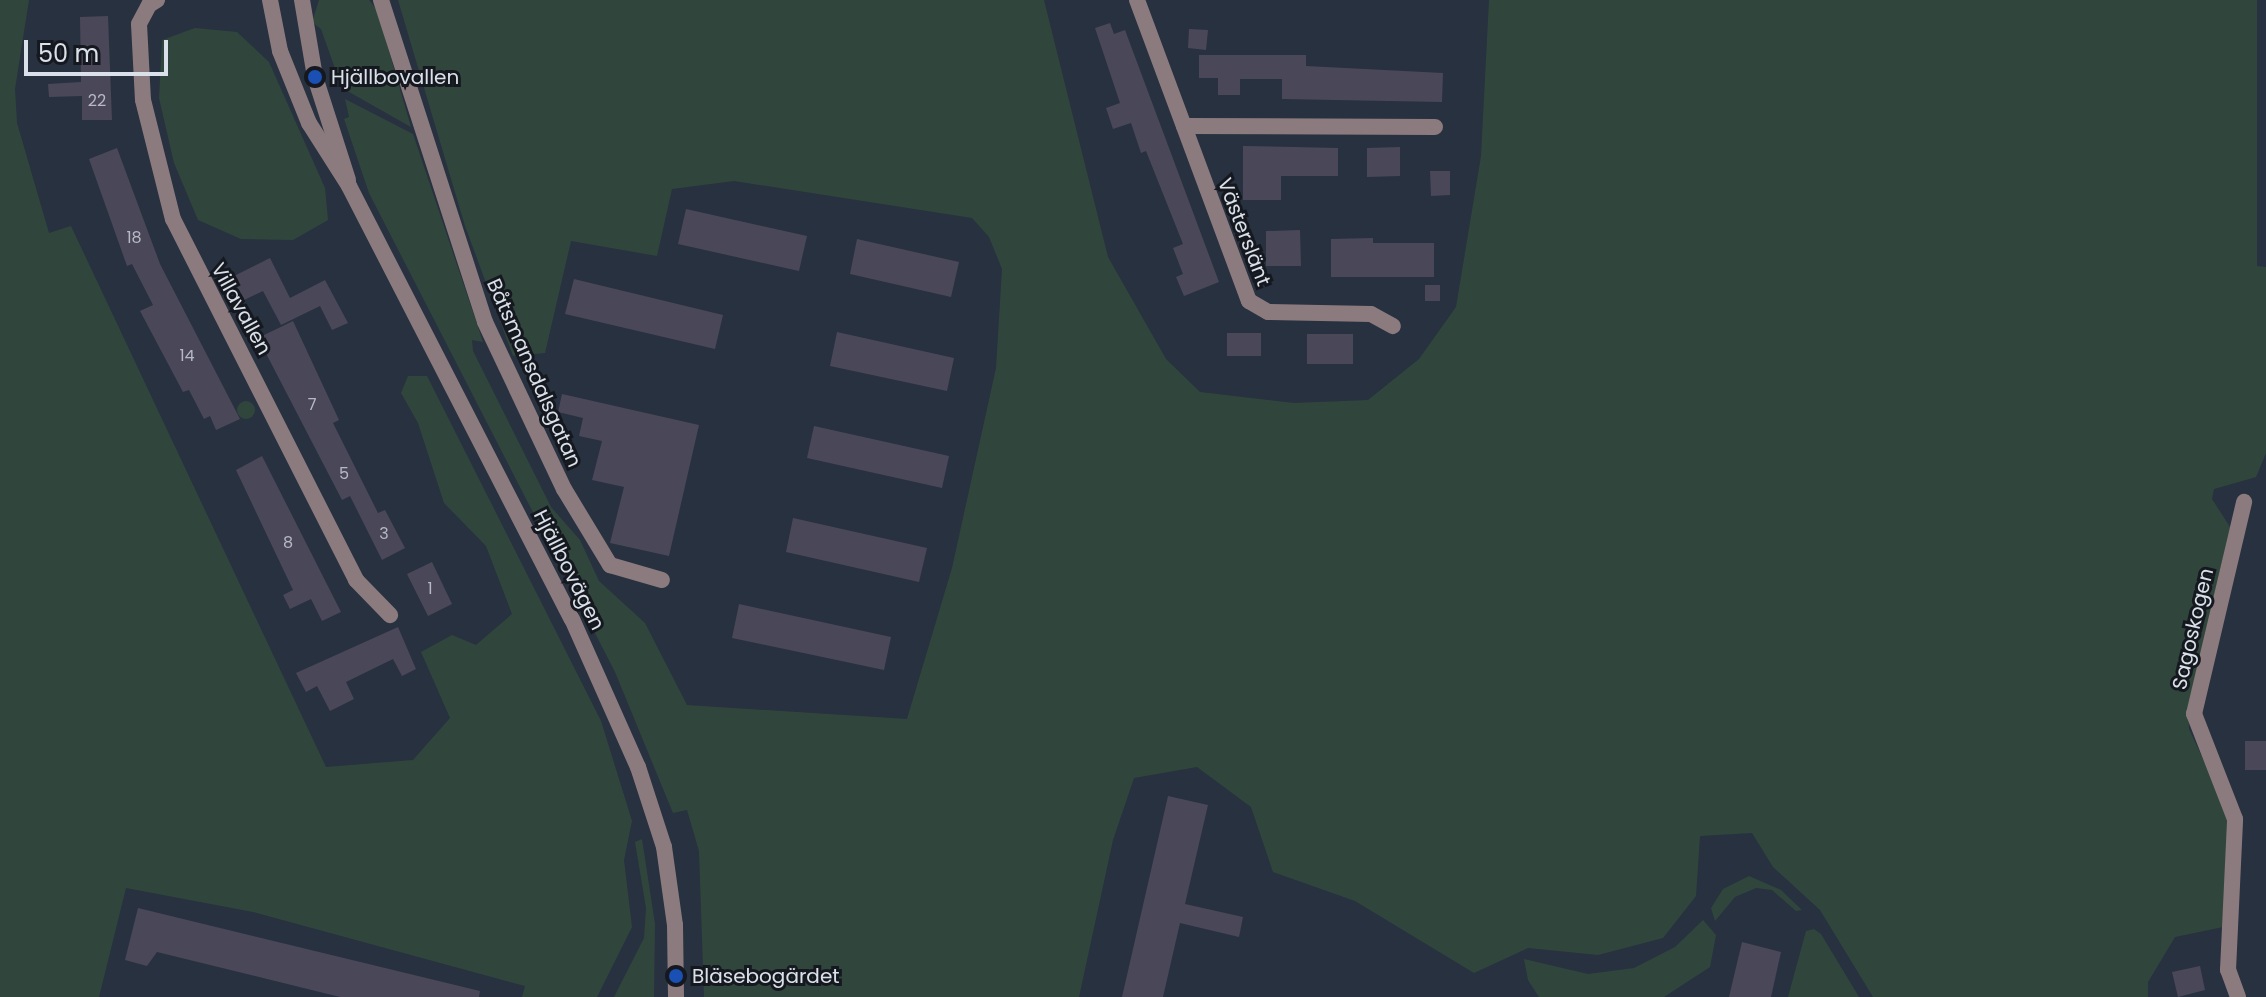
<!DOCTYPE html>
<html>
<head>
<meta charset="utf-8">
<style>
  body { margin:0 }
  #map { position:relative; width:2266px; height:997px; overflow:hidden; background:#28313f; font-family:Poppins,sans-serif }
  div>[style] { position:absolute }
  .green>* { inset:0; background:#30463c }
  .round { border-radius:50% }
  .building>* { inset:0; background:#4a4759 }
  .minor>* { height:16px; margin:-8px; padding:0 8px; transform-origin:8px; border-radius:8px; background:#8c7b7e }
  .tertiary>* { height:16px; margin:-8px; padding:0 8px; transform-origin:8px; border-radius:8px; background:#8c7b7e }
  .dots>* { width:22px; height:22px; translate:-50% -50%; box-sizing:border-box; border:4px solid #15191f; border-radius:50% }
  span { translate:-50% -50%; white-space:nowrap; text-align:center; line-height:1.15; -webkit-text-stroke:6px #15191f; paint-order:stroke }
  .number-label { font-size:16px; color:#b7bac6 }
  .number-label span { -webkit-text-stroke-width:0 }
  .poi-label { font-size:20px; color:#dbe1ea }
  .left { translate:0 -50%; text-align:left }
  .street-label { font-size:20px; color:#dbe1ea }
  .scale { position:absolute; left:24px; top:40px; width:144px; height:36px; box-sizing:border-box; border:4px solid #dbe1ea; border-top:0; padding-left:10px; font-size:24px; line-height:28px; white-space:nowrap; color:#dbe1ea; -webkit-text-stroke:6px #15191f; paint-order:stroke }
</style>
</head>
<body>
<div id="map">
  <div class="green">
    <div style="clip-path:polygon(0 0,29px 0,15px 89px,17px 123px,49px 233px,71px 226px,326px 767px,413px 760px,450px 718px,421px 652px,452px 635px,476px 645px,512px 614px,486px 546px,444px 503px,418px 423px,401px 393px,408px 376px,427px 376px,601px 721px,632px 821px,624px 860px,632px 927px,597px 997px,522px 997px,525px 986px,253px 912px,126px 888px,99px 997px,0 997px)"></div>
    <div style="clip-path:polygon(319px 0,369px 0,377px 10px,411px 127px,342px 88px,321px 29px,312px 22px)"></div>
    <div style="clip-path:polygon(398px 0,1044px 0,1108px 257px,1166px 359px,1200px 392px,1294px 403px,1368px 400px,1419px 359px,1456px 307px,1481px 156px,1489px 0,2257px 0,2257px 266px,2266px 267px,2266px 453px,2256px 477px,2214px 489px,2212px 499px,2230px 527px,2188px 707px,2189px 729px,2229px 815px,2223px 927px,2175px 937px,2148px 982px,2148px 997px,1873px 997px,1820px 910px,1773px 867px,1752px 833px,1700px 836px,1696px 896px,1663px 938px,1598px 955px,1528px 948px,1474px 973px,1355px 901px,1273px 872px,1251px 807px,1197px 767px,1134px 778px,1113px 840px,1079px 997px,704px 997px,699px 851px,687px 810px,673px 813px,615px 672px,369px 193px,344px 119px,349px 117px,345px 99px,413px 134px,483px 342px,472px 340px,473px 351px,551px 507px,580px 540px,599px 581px,645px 623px,687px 705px,907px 719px,952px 568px,996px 368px,1002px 269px,989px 237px,972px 218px,734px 181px,672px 189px,657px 256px,571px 241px,545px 353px,513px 356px,465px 226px)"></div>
    <div style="clip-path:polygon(195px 28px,237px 32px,269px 62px,325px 188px,328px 220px,293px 240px,241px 239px,198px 220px,174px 163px,159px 98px,162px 40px)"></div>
    <div class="round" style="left:237px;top:401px;width:18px;height:18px"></div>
    <div style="clip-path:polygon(642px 839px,655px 924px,654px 997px,614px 997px,644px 938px,646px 908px,635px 842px)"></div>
    <div style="clip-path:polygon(1749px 876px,1781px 890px,1802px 910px,1796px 911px,1772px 890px,1756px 888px,1735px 897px,1715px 921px,1711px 908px,1723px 889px)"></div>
    <div style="clip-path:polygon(1703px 920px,1716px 935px,1710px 967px,1664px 997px,1539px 997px,1528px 980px,1524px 959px,1588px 974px,1634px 968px,1675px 947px)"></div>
    <div style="clip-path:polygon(1814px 929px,1821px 934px,1859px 997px,1788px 997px,1806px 931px)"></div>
  </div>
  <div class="building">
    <div style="clip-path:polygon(108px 16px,112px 120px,82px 120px,82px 96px,49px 97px,48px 84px,81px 82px,80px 17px)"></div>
    <div style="clip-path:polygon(1110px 23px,1114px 34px,1125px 30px,1219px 282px,1184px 296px,1176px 277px,1183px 274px,1173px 248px,1183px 244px,1146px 151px,1141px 153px,1131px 123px,1113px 129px,1106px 108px,1120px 103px,1095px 28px)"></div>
    <div style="clip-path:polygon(1189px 29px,1208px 30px,1206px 50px,1188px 48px)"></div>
    <div style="clip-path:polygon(1199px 55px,1306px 55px,1306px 66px,1443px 73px,1442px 102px,1282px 99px,1282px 79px,1240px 79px,1240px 95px,1218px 95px,1218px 78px,1199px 78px)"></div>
    <div style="clip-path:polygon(1243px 146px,1338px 148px,1338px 176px,1281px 176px,1281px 200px,1243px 200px)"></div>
    <div style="clip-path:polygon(1400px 147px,1400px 176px,1367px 177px,1367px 148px)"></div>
    <div style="clip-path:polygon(117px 148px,160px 264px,240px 419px,216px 430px,210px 416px,204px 419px,189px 390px,183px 392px,140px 311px,153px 305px,132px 264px,127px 266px,89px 159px)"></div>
    <div style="clip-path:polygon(1430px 171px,1450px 171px,1450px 195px,1431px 196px)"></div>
    <div style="clip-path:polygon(686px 209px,807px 236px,799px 271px,678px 244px)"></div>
    <div style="clip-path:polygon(1300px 230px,1301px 266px,1266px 266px,1266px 231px)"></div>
    <div style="clip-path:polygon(1373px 238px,1373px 243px,1434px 243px,1434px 277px,1331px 277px,1331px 239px)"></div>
    <div style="clip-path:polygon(857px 239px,959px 262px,951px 297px,850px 274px)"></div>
    <div style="clip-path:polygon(270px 258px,290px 298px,325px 280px,348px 323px,332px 330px,320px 306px,281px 325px,263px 291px,240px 302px,228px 279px)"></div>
    <div style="clip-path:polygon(574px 279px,723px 315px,715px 349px,565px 314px)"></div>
    <div style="clip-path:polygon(1425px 285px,1440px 285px,1440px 301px,1425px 301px)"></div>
    <div style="clip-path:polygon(293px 321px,339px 420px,333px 423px,378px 513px,385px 510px,405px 548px,382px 560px,350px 496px,342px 500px,258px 338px)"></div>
    <div style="clip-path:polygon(837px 332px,954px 358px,947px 391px,830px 366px)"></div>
    <div style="clip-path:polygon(1227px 333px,1261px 333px,1261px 356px,1227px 356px)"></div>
    <div style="clip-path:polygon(1307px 334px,1353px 334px,1353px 364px,1307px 364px)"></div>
    <div style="clip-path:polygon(562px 394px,699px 425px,669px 556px,610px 543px,624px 487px,592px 480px,602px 441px,579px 436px,583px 418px,558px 412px)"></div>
    <div style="clip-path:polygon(814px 426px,949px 456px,942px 488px,807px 458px)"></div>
    <div style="clip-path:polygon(262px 456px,341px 612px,322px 621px,311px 599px,290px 609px,283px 595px,293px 590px,236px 470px)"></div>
    <div style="clip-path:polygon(793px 518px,927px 548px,919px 582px,786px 552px)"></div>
    <div style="clip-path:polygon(432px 562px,452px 604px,428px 616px,407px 574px)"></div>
    <div style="clip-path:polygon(739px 604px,891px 637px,884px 670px,732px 638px)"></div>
    <div style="clip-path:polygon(398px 627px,416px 669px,402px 676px,393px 659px,346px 682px,354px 699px,330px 711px,317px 686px,306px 692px,296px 673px)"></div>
    <div style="clip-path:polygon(2245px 741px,2266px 741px,2266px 770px,2245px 770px)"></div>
    <div style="clip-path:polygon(1168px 796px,1208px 805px,1185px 904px,1243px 917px,1239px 937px,1180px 923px,1163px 997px,1122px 997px)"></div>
    <div style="clip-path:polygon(138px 908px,480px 991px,479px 997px,340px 997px,157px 952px,147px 966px,125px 960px)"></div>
    <div style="clip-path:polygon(1742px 942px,1781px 952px,1771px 997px,1729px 997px)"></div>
    <div style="clip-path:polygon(2200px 966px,2205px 990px,2178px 997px,2172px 972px)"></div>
  </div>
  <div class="minor">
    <div style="left:157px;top:0;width:9px;rotate:148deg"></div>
    <div style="left:149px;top:5px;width:21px;rotate:118deg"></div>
    <div style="left:139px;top:24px;width:76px;rotate:87deg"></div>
    <div style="left:143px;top:100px;width:123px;rotate:75.9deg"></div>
    <div style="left:173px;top:219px;width:405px;rotate:63.1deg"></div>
    <div style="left:356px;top:580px;width:49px;rotate:45.8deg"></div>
    <div style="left:381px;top:0;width:338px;rotate:72.1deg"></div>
    <div style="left:485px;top:322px;width:185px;rotate:64.7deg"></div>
    <div style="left:564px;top:489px;width:89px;rotate:58.8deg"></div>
    <div style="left:610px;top:565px;width:54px;rotate:16.1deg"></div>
    <div style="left:1137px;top:0;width:321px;rotate:69.6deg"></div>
    <div style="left:1249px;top:301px;width:22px;rotate:30deg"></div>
    <div style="left:1268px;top:312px;width:103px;rotate:1.1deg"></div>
    <div style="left:1371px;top:314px;width:25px;rotate:29deg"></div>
    <div style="left:1184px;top:126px;width:251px;rotate:0.2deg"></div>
    <div style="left:2238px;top:997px;width:29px;rotate:-110deg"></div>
    <div style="left:2228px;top:970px;width:151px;rotate:-87.3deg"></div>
    <div style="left:2235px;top:819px;width:113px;rotate:-111.3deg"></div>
    <div style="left:2194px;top:714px;width:218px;rotate:-76.7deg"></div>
  </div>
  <div class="tertiary">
    <div style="left:270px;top:0;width:52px;rotate:78.9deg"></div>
    <div style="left:280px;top:51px;width:78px;rotate:68.1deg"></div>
    <div style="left:309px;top:123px;width:75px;rotate:57.6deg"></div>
    <div style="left:349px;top:186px;width:487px;rotate:62.8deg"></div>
    <div style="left:572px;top:619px;width:162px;rotate:66deg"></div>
    <div style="left:638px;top:767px;width:84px;rotate:72deg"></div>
    <div style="left:664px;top:847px;width:79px;rotate:82deg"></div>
    <div style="left:675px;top:925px;width:72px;rotate:89.2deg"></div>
    <div style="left:302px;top:0;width:78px;rotate:80.4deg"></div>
    <div style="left:315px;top:77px;width:108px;rotate:72.2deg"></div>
  </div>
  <div class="dots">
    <div style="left:315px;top:77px;background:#1a4fb4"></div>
    <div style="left:676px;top:976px;background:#1a4fb4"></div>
  </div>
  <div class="number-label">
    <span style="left:97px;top:101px">22</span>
    <span style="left:134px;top:238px">18</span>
    <span style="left:187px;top:356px">14</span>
    <span style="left:312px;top:405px">7</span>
    <span style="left:344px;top:474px">5</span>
    <span style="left:384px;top:534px">3</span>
    <span style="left:288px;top:543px">8</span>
    <span style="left:430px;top:589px">1</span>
  </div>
  <div class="poi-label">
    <span class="left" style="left:331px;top:77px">Hjällbovallen</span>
    <span class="left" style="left:692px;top:976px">Bläsebogärdet</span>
  </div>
  <div class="street-label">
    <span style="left:1244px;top:232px;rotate:69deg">Västerslänt</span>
    <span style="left:241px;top:309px;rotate:61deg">Villavallen</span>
    <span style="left:534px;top:373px;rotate:66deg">Båtsmansdalsgatan</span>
    <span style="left:569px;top:570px;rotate:63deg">Hjällbovägen</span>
    <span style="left:2193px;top:629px;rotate:-77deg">Sagoskogen</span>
  </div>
  <div class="scale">50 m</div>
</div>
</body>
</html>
